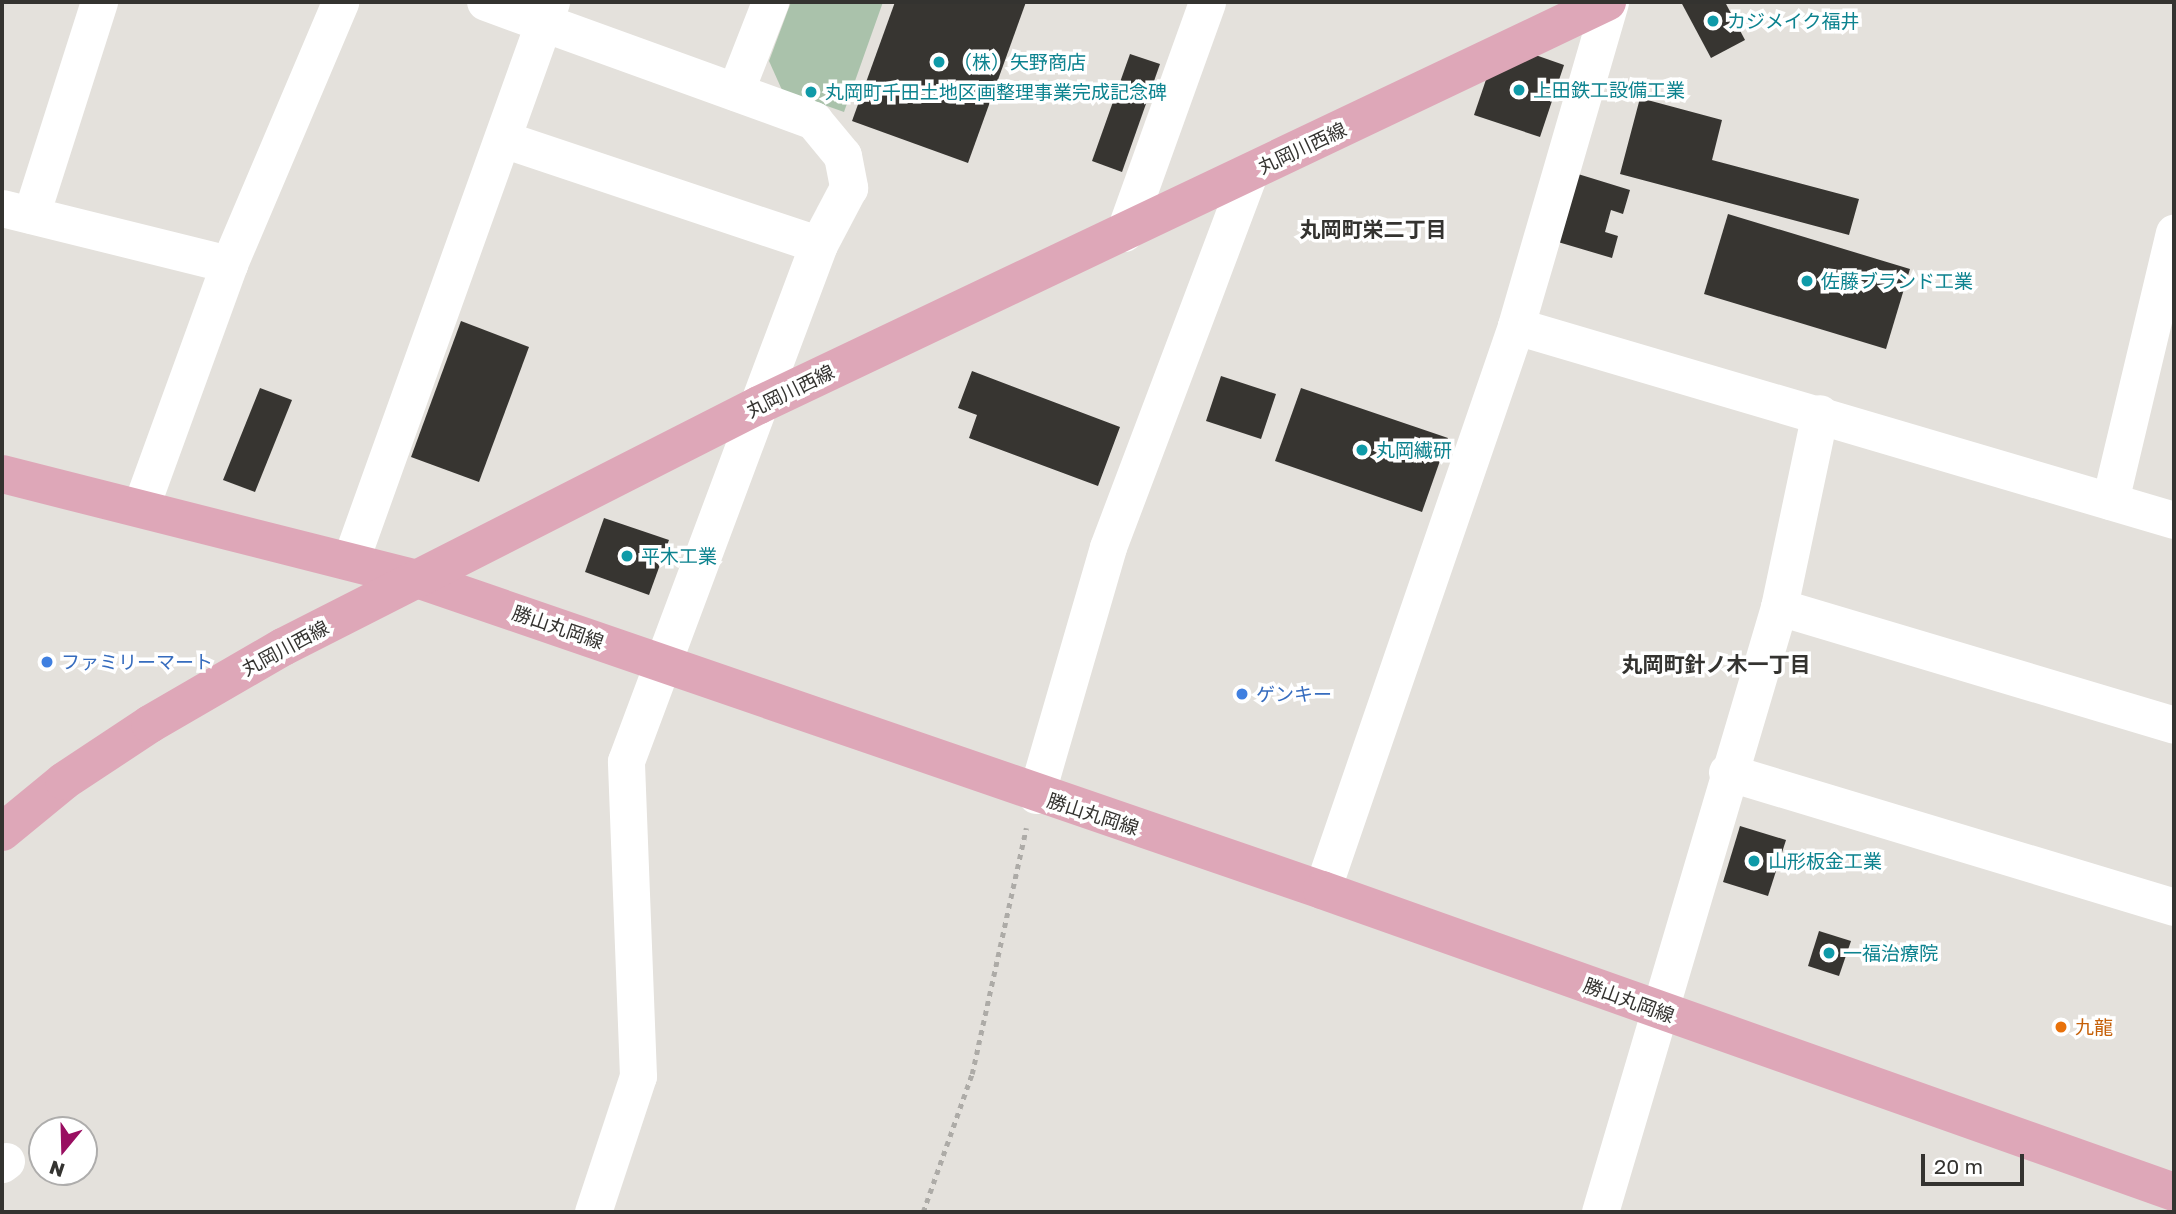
<!DOCTYPE html>
<html>
<head>
<meta charset="utf-8">
<style>
  body { margin:0 }
  #map { position:relative; width:2176px; height:1214px; overflow:hidden; background:#e4e1dc; font-family:"Golos Text","Noto Sans JP",sans-serif }
  div>[style] { position:absolute }
  .green>* { inset:0; background:#aac2ab }
  .building>* { inset:0; background:#373531 }
  .path>* { height:4.5px; margin-top:-2.25px; transform-origin:0; background:repeating-linear-gradient(90deg,#adaba7 0 5px,transparent 0 10px) }
  .minor>* { height:37px; margin:-18.5px; padding:0 18.5px; transform-origin:18.5px; border-radius:18.5px; background:#fff }
  .tertiary>* { height:38px; margin:-19px; padding:0 19px; transform-origin:19px; border-radius:19px; background:#fff }
  .primary>* { height:38px; margin:-19px; padding:0 19px; transform-origin:19px; border-radius:19px; background:#dea7b8 }
  .dots>* { width:19px; height:19px; translate:-50% -50%; box-sizing:border-box; border:4px solid #fff; border-radius:50% }
  span { translate:-50% -50%; white-space:nowrap; text-align:center; line-height:1.15; -webkit-text-stroke:7px #fff; paint-order:stroke }
  .culture-label { font-size:19px; color:#0d838f }
  .left { translate:0 -50%; text-align:left }
  .street-label { font-size:19px; color:#343330 }
  .shop-label { font-size:19px; color:#366cbe }
  .food-label { font-size:19px; color:#c56008 }
  .neighbourhood-label { font-size:21px; color:#343330; font-weight:700 }
  .frame { position:absolute; inset:0; border:4px solid #343330; pointer-events:none }
  .north { position:absolute; left:28px; top:1116px; width:70px; height:70px; box-sizing:border-box; background:#fff; border:2px solid #aeadac; border-radius:50%; rotate:199deg; font-size:19px; font-weight:700; line-height:28px; text-align:center; color:#343330 }
  .north::after { content:''; display:block; margin:auto; width:24px; height:32px; background:#990e61; clip-path:polygon(50% 0,100% 100%,50% 72%,0 100%) }
  .scale { position:absolute; left:1921px; top:1154px; width:103px; height:32px; box-sizing:border-box; border:4px solid #343330; border-top:0; padding-left:9px; font-size:21px; line-height:24px; white-space:nowrap; color:#343330; -webkit-text-stroke:5px #fff; paint-order:stroke }
</style>
</head>
<body>
<div id="map">
  <div class="green">
    <div style="clip-path:polygon(791px 2px,883px 2px,844px 112px,782px 90px,769px 61px)"></div>
  </div>
  <div class="building">
    <div style="clip-path:polygon(895px 2px,1026px 2px,968px 163px,852px 121px)"></div>
    <div style="clip-path:polygon(1681px 2px,1725px 2px,1745px 40px,1711px 58px)"></div>
    <div style="clip-path:polygon(1524px 51px,1564px 65px,1540px 137px,1474px 115px,1492px 62px)"></div>
    <div style="clip-path:polygon(1130px 54px,1160px 64px,1122px 172px,1092px 161px)"></div>
    <div style="clip-path:polygon(1640px 98px,1722px 120px,1712px 160px,1859px 199px,1849px 235px,1620px 174px)"></div>
    <div style="clip-path:polygon(1578px 174px,1630px 190px,1623px 214px,1611px 210px,1605px 232px,1618px 236px,1612px 258px,1558px 242px)"></div>
    <div style="clip-path:polygon(1728px 214px,1910px 269px,1886px 349px,1704px 294px)"></div>
    <div style="clip-path:polygon(461px 321px,529px 347px,479px 482px,411px 457px)"></div>
    <div style="clip-path:polygon(972px 371px,1120px 427px,1098px 486px,969px 438px,977px 415px,958px 408px)"></div>
    <div style="clip-path:polygon(1221px 376px,1276px 394px,1261px 439px,1206px 421px)"></div>
    <div style="clip-path:polygon(260px 388px,292px 400px,255px 492px,223px 480px)"></div>
    <div style="clip-path:polygon(1301px 388px,1448px 438px,1422px 512px,1275px 461px)"></div>
    <div style="clip-path:polygon(604px 518px,669px 540px,649px 595px,585px 572px)"></div>
    <div style="clip-path:polygon(1740px 826px,1786px 840px,1768px 896px,1723px 882px)"></div>
    <div style="clip-path:polygon(1819px 931px,1851px 941px,1839px 976px,1808px 966px)"></div>
  </div>
  <div class="path">
    <div style="left:923px;top:1212px;width:146px;rotate:-70.5deg"></div>
    <div style="left:972px;top:1074px;width:252px;rotate:-77.6deg"></div>
  </div>
  <div class="minor">
    <div style="left:1610px;top:2px;width:337px;rotate:106.2deg"></div>
    <div style="left:1516px;top:326px;width:686px;rotate:16.43deg"></div>
    <div style="left:735px;top:92px;width:97px;rotate:-68.7deg"></div>
    <div style="left:503px;top:139px;width:333px;rotate:18.5deg"></div>
    <div style="left:2px;top:208px;width:234px;rotate:13.9deg"></div>
    <div style="left:31px;top:215px;width:224px;rotate:-72.3deg"></div>
    <div style="left:1124px;top:233px;width:245px;rotate:-70.2deg"></div>
    <div style="left:2110px;top:501px;width:276px;rotate:-76.6deg"></div>
    <div style="left:141px;top:506px;width:258px;rotate:-70deg"></div>
    <div style="left:229px;top:264px;width:285px;rotate:-67deg"></div>
    <div style="left:351px;top:559px;width:592px;rotate:-70.25deg"></div>
    <div style="left:1779px;top:607px;width:412px;rotate:16.6deg"></div>
    <div style="left:1727px;top:772px;width:467px;rotate:16.8deg"></div>
    <div style="left:1036px;top:795px;width:258px;rotate:-73.8deg"></div>
    <div style="left:1108px;top:547px;width:400px;rotate:-69.3deg"></div>
    <div style="left:1322px;top:890px;width:596px;rotate:-71.02deg"></div>
    <div style="left:2px;top:1164px;width:5px;rotate:-37deg"></div>
    <div style="left:593px;top:1212px;width:143px;rotate:-71.7deg"></div>
    <div style="left:638px;top:1076px;width:315px;rotate:-92.2deg"></div>
    <div style="left:626px;top:761px;width:380px;rotate:-69.5deg"></div>
    <div style="left:1600px;top:1212px;width:631px;rotate:-73.52deg"></div>
    <div style="left:1779px;top:607px;width:198px;rotate:-78.1deg"></div>
  </div>
  <div class="tertiary">
    <div style="left:486px;top:2px;width:349px;rotate:19.9deg"></div>
    <div style="left:814px;top:121px;width:45px;rotate:50.4deg"></div>
    <div style="left:843px;top:156px;width:33px;rotate:79deg"></div>
    <div style="left:849px;top:188px;width:64px;rotate:117.8deg"></div>
    <div style="left:819px;top:245px;width:171px;rotate:110.6deg"></div>
  </div>
  <div class="primary">
    <div style="left:2px;top:474px;width:431px;rotate:14.2deg"></div>
    <div style="left:420px;top:580px;width:954px;rotate:18.97deg"></div>
    <div style="left:1322px;top:890px;width:904px;rotate:19.52deg"></div>
    <div style="left:2px;top:832px;width:80px;rotate:-39.4deg"></div>
    <div style="left:64px;top:781px;width:103px;rotate:-33.5deg"></div>
    <div style="left:150px;top:724px;width:154px;rotate:-30.1deg"></div>
    <div style="left:283px;top:647px;width:534px;rotate:-26.95deg"></div>
    <div style="left:759px;top:405px;width:939px;rotate:-25.42deg"></div>
  </div>
  <div class="dots">
    <div style="left:1713px;top:21px;background:#0f9aa8"></div>
    <div style="left:939px;top:62px;background:#0f9aa8"></div>
    <div style="left:1519px;top:90px;background:#0f9aa8"></div>
    <div style="left:811px;top:92px;background:#0f9aa8"></div>
    <div style="left:1807px;top:281px;background:#0f9aa8"></div>
    <div style="left:1362px;top:450px;background:#0f9aa8"></div>
    <div style="left:627px;top:556px;background:#0f9aa8"></div>
    <div style="left:47px;top:662px;background:#3f7fe0"></div>
    <div style="left:1242px;top:694px;background:#3f7fe0"></div>
    <div style="left:1754px;top:861px;background:#0f9aa8"></div>
    <div style="left:1829px;top:953px;background:#0f9aa8"></div>
    <div style="left:2061px;top:1027px;background:#e8710a"></div>
  </div>
  <div class="culture-label">
    <span class="left" style="left:1727px;top:21px">カジメイク福井</span>
    <span class="left" style="left:953px;top:62px">（株）矢野商店</span>
    <span class="left" style="left:1533px;top:90px">上田鉄工設備工業</span>
    <span class="left" style="left:825px;top:92px">丸岡町千田土地区画整理事業完成記念碑</span>
    <span class="left" style="left:1821px;top:281px">佐藤ブランド工業</span>
    <span class="left" style="left:1376px;top:450px">丸岡繊研</span>
    <span class="left" style="left:641px;top:556px">平木工業</span>
    <span class="left" style="left:1768px;top:861px">山形板金工業</span>
    <span class="left" style="left:1843px;top:953px">一福治療院</span>
  </div>
  <div class="street-label">
    <span style="left:1302px;top:148px;rotate:-25deg">丸岡川西線</span>
    <span style="left:790px;top:391px;rotate:-26deg">丸岡川西線</span>
    <span style="left:558px;top:627px;rotate:19deg">勝山丸岡線</span>
    <span style="left:285px;top:648px;rotate:-28deg">丸岡川西線</span>
    <span style="left:1093px;top:814px;rotate:18deg">勝山丸岡線</span>
    <span style="left:1629px;top:1000px;rotate:20deg">勝山丸岡線</span>
  </div>
  <div class="shop-label">
    <span class="left" style="left:61px;top:662px">ファミリーマート</span>
    <span class="left" style="left:1256px;top:694px">ゲンキー</span>
  </div>
  <div class="food-label">
    <span class="left" style="left:2075px;top:1027px">九龍</span>
  </div>
  <div class="neighbourhood-label">
    <span style="left:1373px;top:229px">丸岡町栄二丁目</span>
    <span style="left:1716px;top:664px">丸岡町針ノ木一丁目</span>
  </div>
  <div class="frame"></div>
  <div class="north">N</div>
  <div class="scale">20 m</div>
</div>
</body>
</html>
